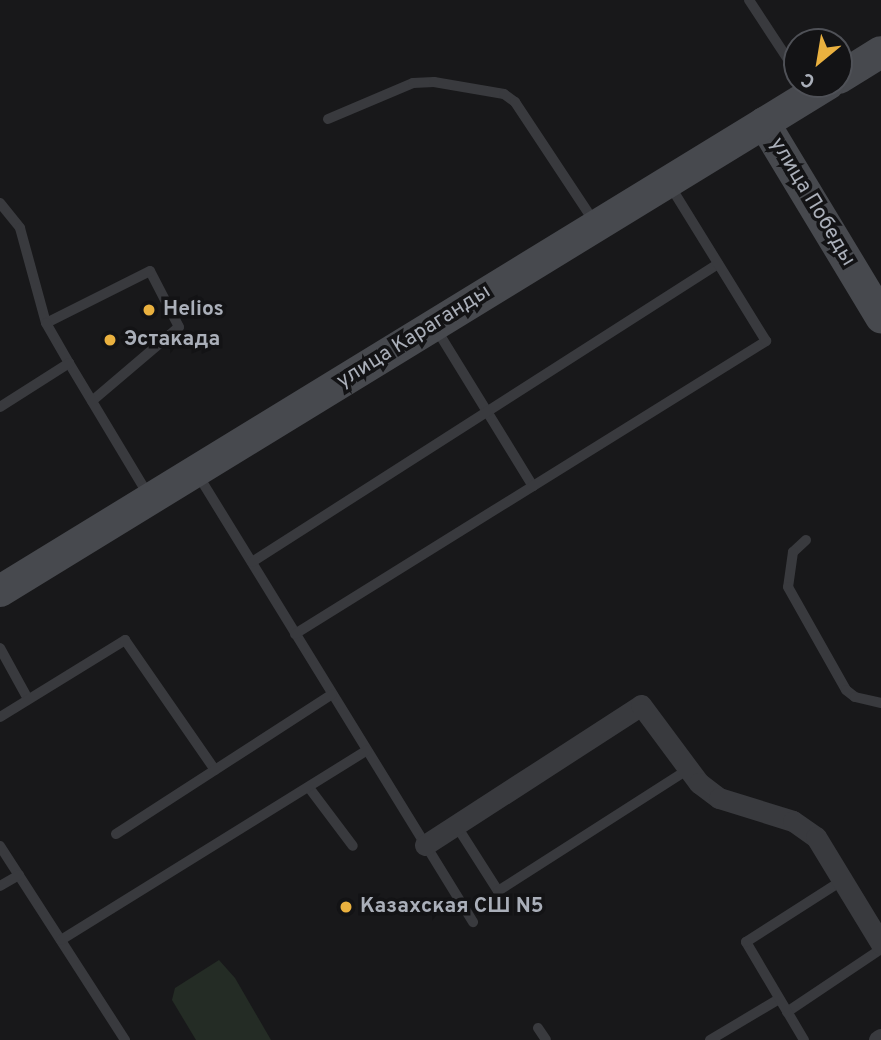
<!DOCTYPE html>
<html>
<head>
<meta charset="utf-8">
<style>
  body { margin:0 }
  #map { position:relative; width:881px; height:1040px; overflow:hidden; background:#18181a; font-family:Overpass,sans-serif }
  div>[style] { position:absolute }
  .green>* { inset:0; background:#242c25 }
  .lane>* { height:10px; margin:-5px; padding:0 5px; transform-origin:5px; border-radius:5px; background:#393a3e }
  .street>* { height:21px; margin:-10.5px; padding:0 10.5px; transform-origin:10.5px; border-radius:10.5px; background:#393a3e }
  .secondary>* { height:32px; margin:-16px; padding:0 16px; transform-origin:16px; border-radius:16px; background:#47494e }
  .dots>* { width:19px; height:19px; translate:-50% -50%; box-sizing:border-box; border:4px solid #131315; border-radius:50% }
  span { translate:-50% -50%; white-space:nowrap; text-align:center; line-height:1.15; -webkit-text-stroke:7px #131315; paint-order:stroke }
  .street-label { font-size:21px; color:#aaafb9 }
  .poi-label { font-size:21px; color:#aaafb9; font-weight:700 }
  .left { translate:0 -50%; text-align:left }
  .north { position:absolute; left:783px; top:28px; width:70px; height:70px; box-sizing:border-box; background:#131315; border:2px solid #4f5157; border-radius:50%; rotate:210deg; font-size:19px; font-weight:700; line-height:28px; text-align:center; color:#aaafb9 }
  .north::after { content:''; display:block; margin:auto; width:24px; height:32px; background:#eab13f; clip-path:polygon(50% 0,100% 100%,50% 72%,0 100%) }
</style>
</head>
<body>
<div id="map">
  <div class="green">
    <div style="clip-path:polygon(219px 960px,235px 978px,271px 1040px,196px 1040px,172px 1000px,175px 988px)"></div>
  </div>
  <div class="lane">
    <div style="left:749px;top:0;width:87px;rotate:56.7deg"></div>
    <div style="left:328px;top:119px;width:92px;rotate:-23deg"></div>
    <div style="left:413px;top:83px;width:21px;rotate:-3deg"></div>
    <div style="left:434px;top:82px;width:71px;rotate:9.7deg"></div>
    <div style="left:504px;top:94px;width:14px;rotate:36deg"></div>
    <div style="left:515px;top:102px;width:145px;rotate:56.5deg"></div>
    <div style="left:0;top:203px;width:32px;rotate:51deg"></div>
    <div style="left:20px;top:228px;width:98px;rotate:74.7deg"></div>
    <div style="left:435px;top:327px;width:187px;rotate:58.4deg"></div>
    <div style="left:92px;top:401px;width:114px;rotate:-40.4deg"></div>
    <div style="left:179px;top:327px;width:63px;rotate:-117.4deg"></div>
    <div style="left:150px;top:271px;width:116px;rotate:153.4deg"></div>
    <div style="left:46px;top:323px;width:46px;rotate:60.1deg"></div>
    <div style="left:69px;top:363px;width:155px;rotate:59deg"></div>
    <div style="left:0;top:407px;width:82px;rotate:-32.5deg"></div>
    <div style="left:198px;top:475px;width:525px;rotate:58.4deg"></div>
    <div style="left:806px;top:540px;width:18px;rotate:137deg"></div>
    <div style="left:793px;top:552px;width:35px;rotate:98deg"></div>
    <div style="left:788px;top:587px;width:118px;rotate:60.6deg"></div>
    <div style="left:846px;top:690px;width:11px;rotate:38deg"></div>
    <div style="left:855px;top:697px;width:27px;rotate:13deg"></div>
    <div style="left:252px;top:562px;width:553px;rotate:-32.6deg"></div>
    <div style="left:295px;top:634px;width:555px;rotate:-31.88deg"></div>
    <div style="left:766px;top:341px;width:185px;rotate:-121.7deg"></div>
    <div style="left:0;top:648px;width:58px;rotate:61.2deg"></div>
    <div style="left:0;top:717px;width:147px;rotate:-31.6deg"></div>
    <div style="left:125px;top:640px;width:158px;rotate:55.3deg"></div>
    <div style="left:310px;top:789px;width:71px;rotate:53deg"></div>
    <div style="left:456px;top:825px;width:78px;rotate:57.5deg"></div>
    <div style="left:498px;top:891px;width:228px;rotate:-32.6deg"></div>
    <div style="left:116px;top:834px;width:257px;rotate:-32.9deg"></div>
    <div style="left:0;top:846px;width:231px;rotate:57.2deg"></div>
    <div style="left:0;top:886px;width:22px;rotate:-30deg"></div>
    <div style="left:61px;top:940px;width:360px;rotate:-31.8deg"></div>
    <div style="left:787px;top:1012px;width:113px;rotate:-33.8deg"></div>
    <div style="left:538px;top:1028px;width:14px;rotate:56deg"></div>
    <div style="left:710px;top:1040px;width:80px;rotate:-30.7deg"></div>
    <div style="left:804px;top:1040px;width:114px;rotate:-120.6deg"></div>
    <div style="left:746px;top:942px;width:115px;rotate:-32.6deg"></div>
  </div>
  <div class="street">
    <div style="left:425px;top:845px;width:257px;rotate:-32.9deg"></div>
    <div style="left:641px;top:705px;width:97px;rotate:53.4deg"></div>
    <div style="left:699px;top:783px;width:25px;rotate:37deg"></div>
    <div style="left:719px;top:798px;width:77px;rotate:17.3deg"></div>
    <div style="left:793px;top:821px;width:28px;rotate:35deg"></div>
    <div style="left:816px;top:837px;width:125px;rotate:58.7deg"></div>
    <div style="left:879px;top:1040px;width:2px;rotate:-27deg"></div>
  </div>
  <div class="secondary">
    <div style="left:839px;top:78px;width:49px;rotate:-31.8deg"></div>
    <div style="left:764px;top:123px;width:227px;rotate:58.9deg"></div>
    <div style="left:0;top:591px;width:971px;rotate:-31.48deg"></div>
  </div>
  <div class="dots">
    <div style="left:149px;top:310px;background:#eab13f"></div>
    <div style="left:110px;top:340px;background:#eab13f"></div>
    <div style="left:346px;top:907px;background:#eab13f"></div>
  </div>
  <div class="street-label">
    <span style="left:812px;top:202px;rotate:59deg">улица Победы</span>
    <span style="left:414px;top:337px;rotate:-32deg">улица Караганды</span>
  </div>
  <div class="poi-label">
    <span class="left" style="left:163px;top:310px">Helios</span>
    <span class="left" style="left:124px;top:340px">Эстакада</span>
    <span class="left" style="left:360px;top:907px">Казахская СШ N5</span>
  </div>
  <div class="north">С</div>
</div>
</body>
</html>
